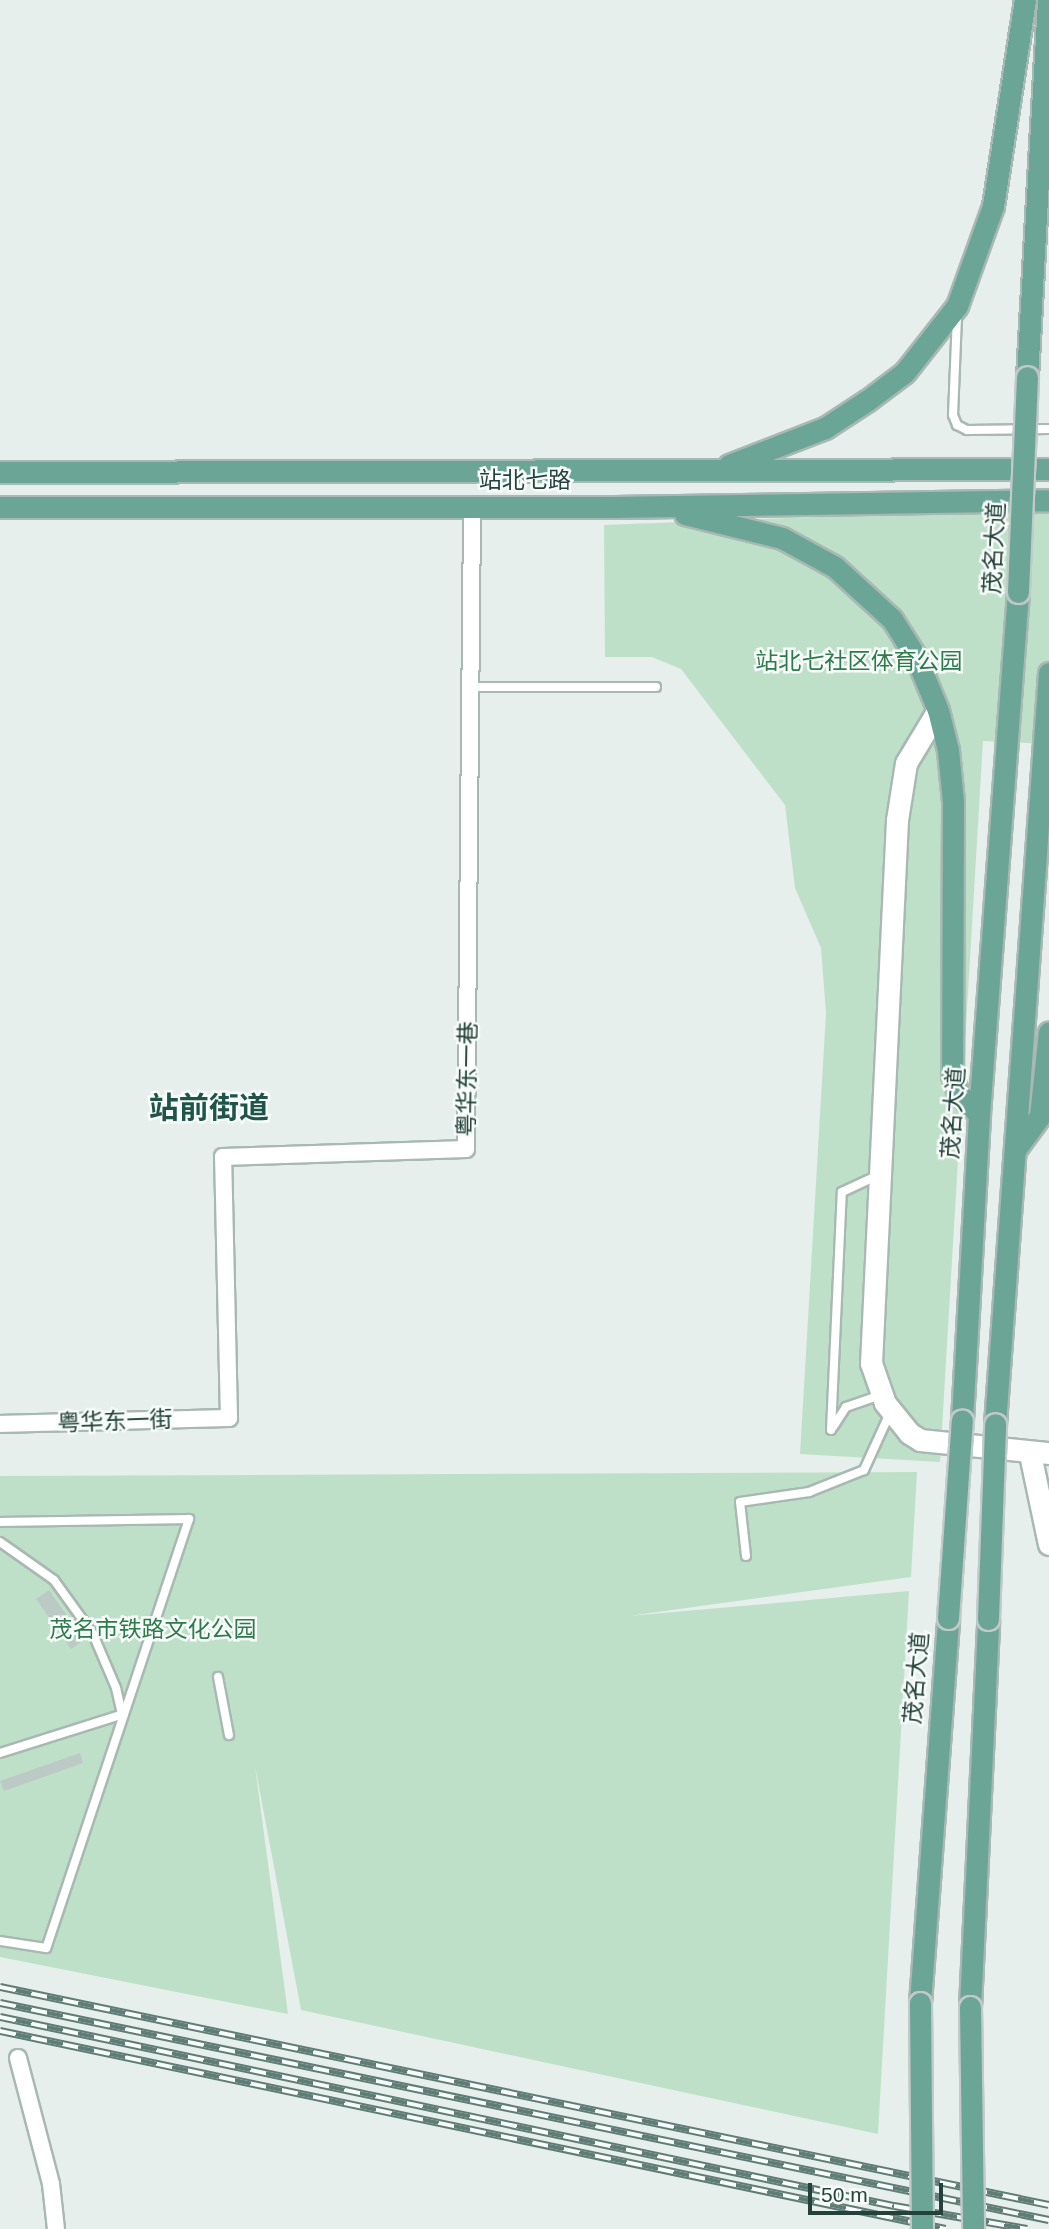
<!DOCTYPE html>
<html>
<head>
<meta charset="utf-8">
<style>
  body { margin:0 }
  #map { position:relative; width:1049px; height:2229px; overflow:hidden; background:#e6efeb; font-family:Helvetica,"Noto Sans SC",sans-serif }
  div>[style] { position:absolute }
  .green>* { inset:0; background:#bfe0c8 }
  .building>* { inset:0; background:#bbcac4 }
  .roads { filter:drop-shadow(2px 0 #a8b8b2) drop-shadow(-2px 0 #a8b8b2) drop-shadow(0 2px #a8b8b2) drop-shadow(0 -2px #a8b8b2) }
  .lane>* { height:8px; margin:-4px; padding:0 4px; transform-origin:4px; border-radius:4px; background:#fff }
  .street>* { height:16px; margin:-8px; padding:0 8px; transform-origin:8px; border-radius:8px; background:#fff }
  .secondary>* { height:21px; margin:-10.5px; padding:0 10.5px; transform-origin:10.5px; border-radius:10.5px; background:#fff }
  .primary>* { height:21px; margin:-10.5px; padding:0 10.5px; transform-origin:10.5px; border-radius:10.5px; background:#6aa596 }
  .rail>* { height:8px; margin-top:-4px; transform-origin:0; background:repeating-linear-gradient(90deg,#f7fbf9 0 16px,#5f7d75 0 32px); box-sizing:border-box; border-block:2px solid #5f7d75 }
  .bridges { filter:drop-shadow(2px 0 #c2cac8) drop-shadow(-2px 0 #c2cac8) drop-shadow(0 2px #c2cac8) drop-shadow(0 -2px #c2cac8) }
  .primary-bridge>* { height:21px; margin:-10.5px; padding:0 10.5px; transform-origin:10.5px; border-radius:10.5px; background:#6aa596 }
  span { translate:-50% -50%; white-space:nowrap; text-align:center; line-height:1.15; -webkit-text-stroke:5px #f7fbf9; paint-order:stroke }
  .street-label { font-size:23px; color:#24423a }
  .park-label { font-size:23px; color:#2d7a4b }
  .district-label { font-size:30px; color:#1f5548; font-weight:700 }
  .scale { position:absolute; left:808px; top:2183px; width:135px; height:32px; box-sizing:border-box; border:4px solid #24423a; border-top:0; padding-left:9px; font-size:21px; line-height:24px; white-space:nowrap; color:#24423a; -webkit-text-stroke:5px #f7fbf9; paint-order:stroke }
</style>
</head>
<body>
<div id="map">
  <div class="green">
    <div style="clip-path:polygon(991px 510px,1049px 511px,1049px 744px,983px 741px,940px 1462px,800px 1454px,826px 1013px,821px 948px,795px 888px,785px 805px,681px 669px,652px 657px,605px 657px,604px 525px)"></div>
    <div style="clip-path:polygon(917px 1472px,911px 1577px,629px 1616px,909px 1591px,878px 2134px,301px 2010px,255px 1766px,288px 2014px,0 1957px,0 1476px)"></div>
  </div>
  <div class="building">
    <div style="clip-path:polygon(49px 1590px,84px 1640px,71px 1649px,36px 1599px)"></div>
    <div style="clip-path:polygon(80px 1753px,83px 1763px,4px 1791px,0 1781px)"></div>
  </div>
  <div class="roads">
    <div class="lane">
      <div style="left:957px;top:316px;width:99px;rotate:92.3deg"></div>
      <div style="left:953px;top:415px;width:11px;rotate:68deg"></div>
      <div style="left:957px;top:425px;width:11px;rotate:27deg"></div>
      <div style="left:967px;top:430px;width:82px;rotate:-0.7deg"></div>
      <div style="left:473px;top:687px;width:183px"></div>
      <div style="left:833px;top:1427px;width:24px;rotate:-57deg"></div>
      <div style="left:846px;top:1407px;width:36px;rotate:-19deg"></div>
      <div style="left:831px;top:1430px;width:238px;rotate:-87.4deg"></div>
      <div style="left:842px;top:1192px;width:40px;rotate:-25deg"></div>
      <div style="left:0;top:1522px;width:189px;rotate:-0.9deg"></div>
      <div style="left:189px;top:1519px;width:452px;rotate:108.4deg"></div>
      <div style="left:46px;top:1948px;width:47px;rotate:-171.3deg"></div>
      <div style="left:0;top:1542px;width:66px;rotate:35.1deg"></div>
      <div style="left:54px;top:1580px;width:67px;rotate:54.2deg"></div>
      <div style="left:93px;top:1634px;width:59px;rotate:66.9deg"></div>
      <div style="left:116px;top:1688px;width:27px;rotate:77deg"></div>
      <div style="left:746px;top:1556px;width:54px;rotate:-96.3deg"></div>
      <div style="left:740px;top:1502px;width:70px;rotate:-8.2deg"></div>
      <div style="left:809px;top:1492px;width:59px;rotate:-21.8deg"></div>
      <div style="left:864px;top:1470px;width:63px;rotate:-65.5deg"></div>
      <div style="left:218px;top:1677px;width:59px;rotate:79.3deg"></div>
      <div style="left:0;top:1753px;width:130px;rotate:-17.5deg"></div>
    </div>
    <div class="street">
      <div style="left:0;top:1424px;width:229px;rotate:-1.5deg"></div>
      <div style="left:229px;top:1418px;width:261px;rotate:-91.3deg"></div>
      <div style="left:223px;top:1157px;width:243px;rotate:-1.9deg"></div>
      <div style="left:466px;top:1149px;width:642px;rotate:-89.46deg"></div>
      <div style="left:18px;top:2058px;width:130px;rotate:75.3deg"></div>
      <div style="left:51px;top:2184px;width:45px;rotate:83.7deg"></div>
    </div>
    <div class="secondary">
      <div style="left:938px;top:710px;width:62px;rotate:121.1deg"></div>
      <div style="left:906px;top:763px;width:58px;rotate:99deg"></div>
      <div style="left:897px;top:820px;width:544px;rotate:92.74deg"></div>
      <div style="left:871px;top:1363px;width:42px;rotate:70.7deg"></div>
      <div style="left:885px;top:1403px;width:38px;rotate:51deg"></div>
      <div style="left:909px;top:1433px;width:13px;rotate:32deg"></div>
      <div style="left:920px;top:1440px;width:130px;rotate:5.8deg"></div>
      <div style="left:1030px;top:1454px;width:92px;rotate:78.1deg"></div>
    </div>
    <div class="primary">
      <div style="left:1027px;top:377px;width:378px;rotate:-86.8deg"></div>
      <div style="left:729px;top:465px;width:103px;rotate:-21.1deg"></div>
      <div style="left:825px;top:428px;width:51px;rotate:-33.1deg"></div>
      <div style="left:868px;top:400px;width:46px;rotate:-37.1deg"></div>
      <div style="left:905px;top:372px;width:84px;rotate:-51.8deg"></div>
      <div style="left:957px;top:306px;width:106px;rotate:-70.2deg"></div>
      <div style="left:993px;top:206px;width:208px;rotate:-81.2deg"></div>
      <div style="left:0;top:472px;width:1049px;rotate:-0.16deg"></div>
      <div style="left:0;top:507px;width:614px"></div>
      <div style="left:614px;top:507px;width:435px;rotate:-0.9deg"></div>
      <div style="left:685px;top:514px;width:100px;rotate:13.9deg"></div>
      <div style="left:782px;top:538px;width:60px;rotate:28.7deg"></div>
      <div style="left:835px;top:567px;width:77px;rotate:42.4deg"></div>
      <div style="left:892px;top:619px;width:45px;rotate:57.7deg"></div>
      <div style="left:916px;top:657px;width:57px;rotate:67.5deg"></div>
      <div style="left:938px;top:710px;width:41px;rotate:76deg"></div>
      <div style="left:948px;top:750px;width:52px;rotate:84.5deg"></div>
      <div style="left:953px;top:802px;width:273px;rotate:90.2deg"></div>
      <div style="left:952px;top:1075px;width:19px;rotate:72deg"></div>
      <div style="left:958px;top:1093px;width:30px;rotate:45deg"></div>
      <div style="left:1015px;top:1150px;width:42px;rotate:-53.7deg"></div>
      <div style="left:1040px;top:1116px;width:84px;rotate:-83.9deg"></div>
      <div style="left:962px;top:1420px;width:306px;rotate:-86.8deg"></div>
      <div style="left:979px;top:1114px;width:523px;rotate:-85.73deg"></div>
      <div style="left:995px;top:1424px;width:753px;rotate:-85.89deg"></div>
      <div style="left:920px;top:2003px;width:386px;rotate:-85.8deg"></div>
      <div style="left:970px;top:2007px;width:388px;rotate:-87.3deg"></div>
    </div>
  </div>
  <div class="rail">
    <div style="left:0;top:1987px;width:1071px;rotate:11.74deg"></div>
    <div style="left:0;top:2003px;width:1071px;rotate:11.69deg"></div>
    <div style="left:0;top:2017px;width:914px;rotate:11.94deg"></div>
    <div style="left:894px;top:2206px;width:135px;rotate:9.8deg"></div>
    <div style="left:0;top:2031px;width:966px;rotate:11.83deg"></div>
  </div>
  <div class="bridges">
    <div class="primary-bridge">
      <div style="left:1018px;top:592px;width:215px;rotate:-87.6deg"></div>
      <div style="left:948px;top:1618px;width:198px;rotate:-86deg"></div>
      <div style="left:988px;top:1619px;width:195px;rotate:-87.9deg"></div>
      <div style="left:920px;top:2003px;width:226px;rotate:89.5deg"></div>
      <div style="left:970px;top:2007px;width:222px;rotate:89.2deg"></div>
    </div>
  </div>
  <div class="street-label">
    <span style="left:525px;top:480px">站北七路</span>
    <span style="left:994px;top:548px;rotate:-87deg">茂名大道</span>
    <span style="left:467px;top:1079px;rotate:-89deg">粤华东一巷</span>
    <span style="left:953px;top:1113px;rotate:-86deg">茂名大道</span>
    <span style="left:115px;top:1421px;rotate:-2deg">粤华东一街</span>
    <span style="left:916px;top:1678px;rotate:-85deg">茂名大道</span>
  </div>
  <div class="park-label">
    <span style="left:859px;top:661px">站北七社区体育公园</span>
    <span style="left:153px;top:1629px">茂名市铁路文化公园</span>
  </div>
  <div class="district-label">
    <span style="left:209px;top:1108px">站前街道</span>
  </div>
  <div class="scale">50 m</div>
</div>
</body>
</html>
